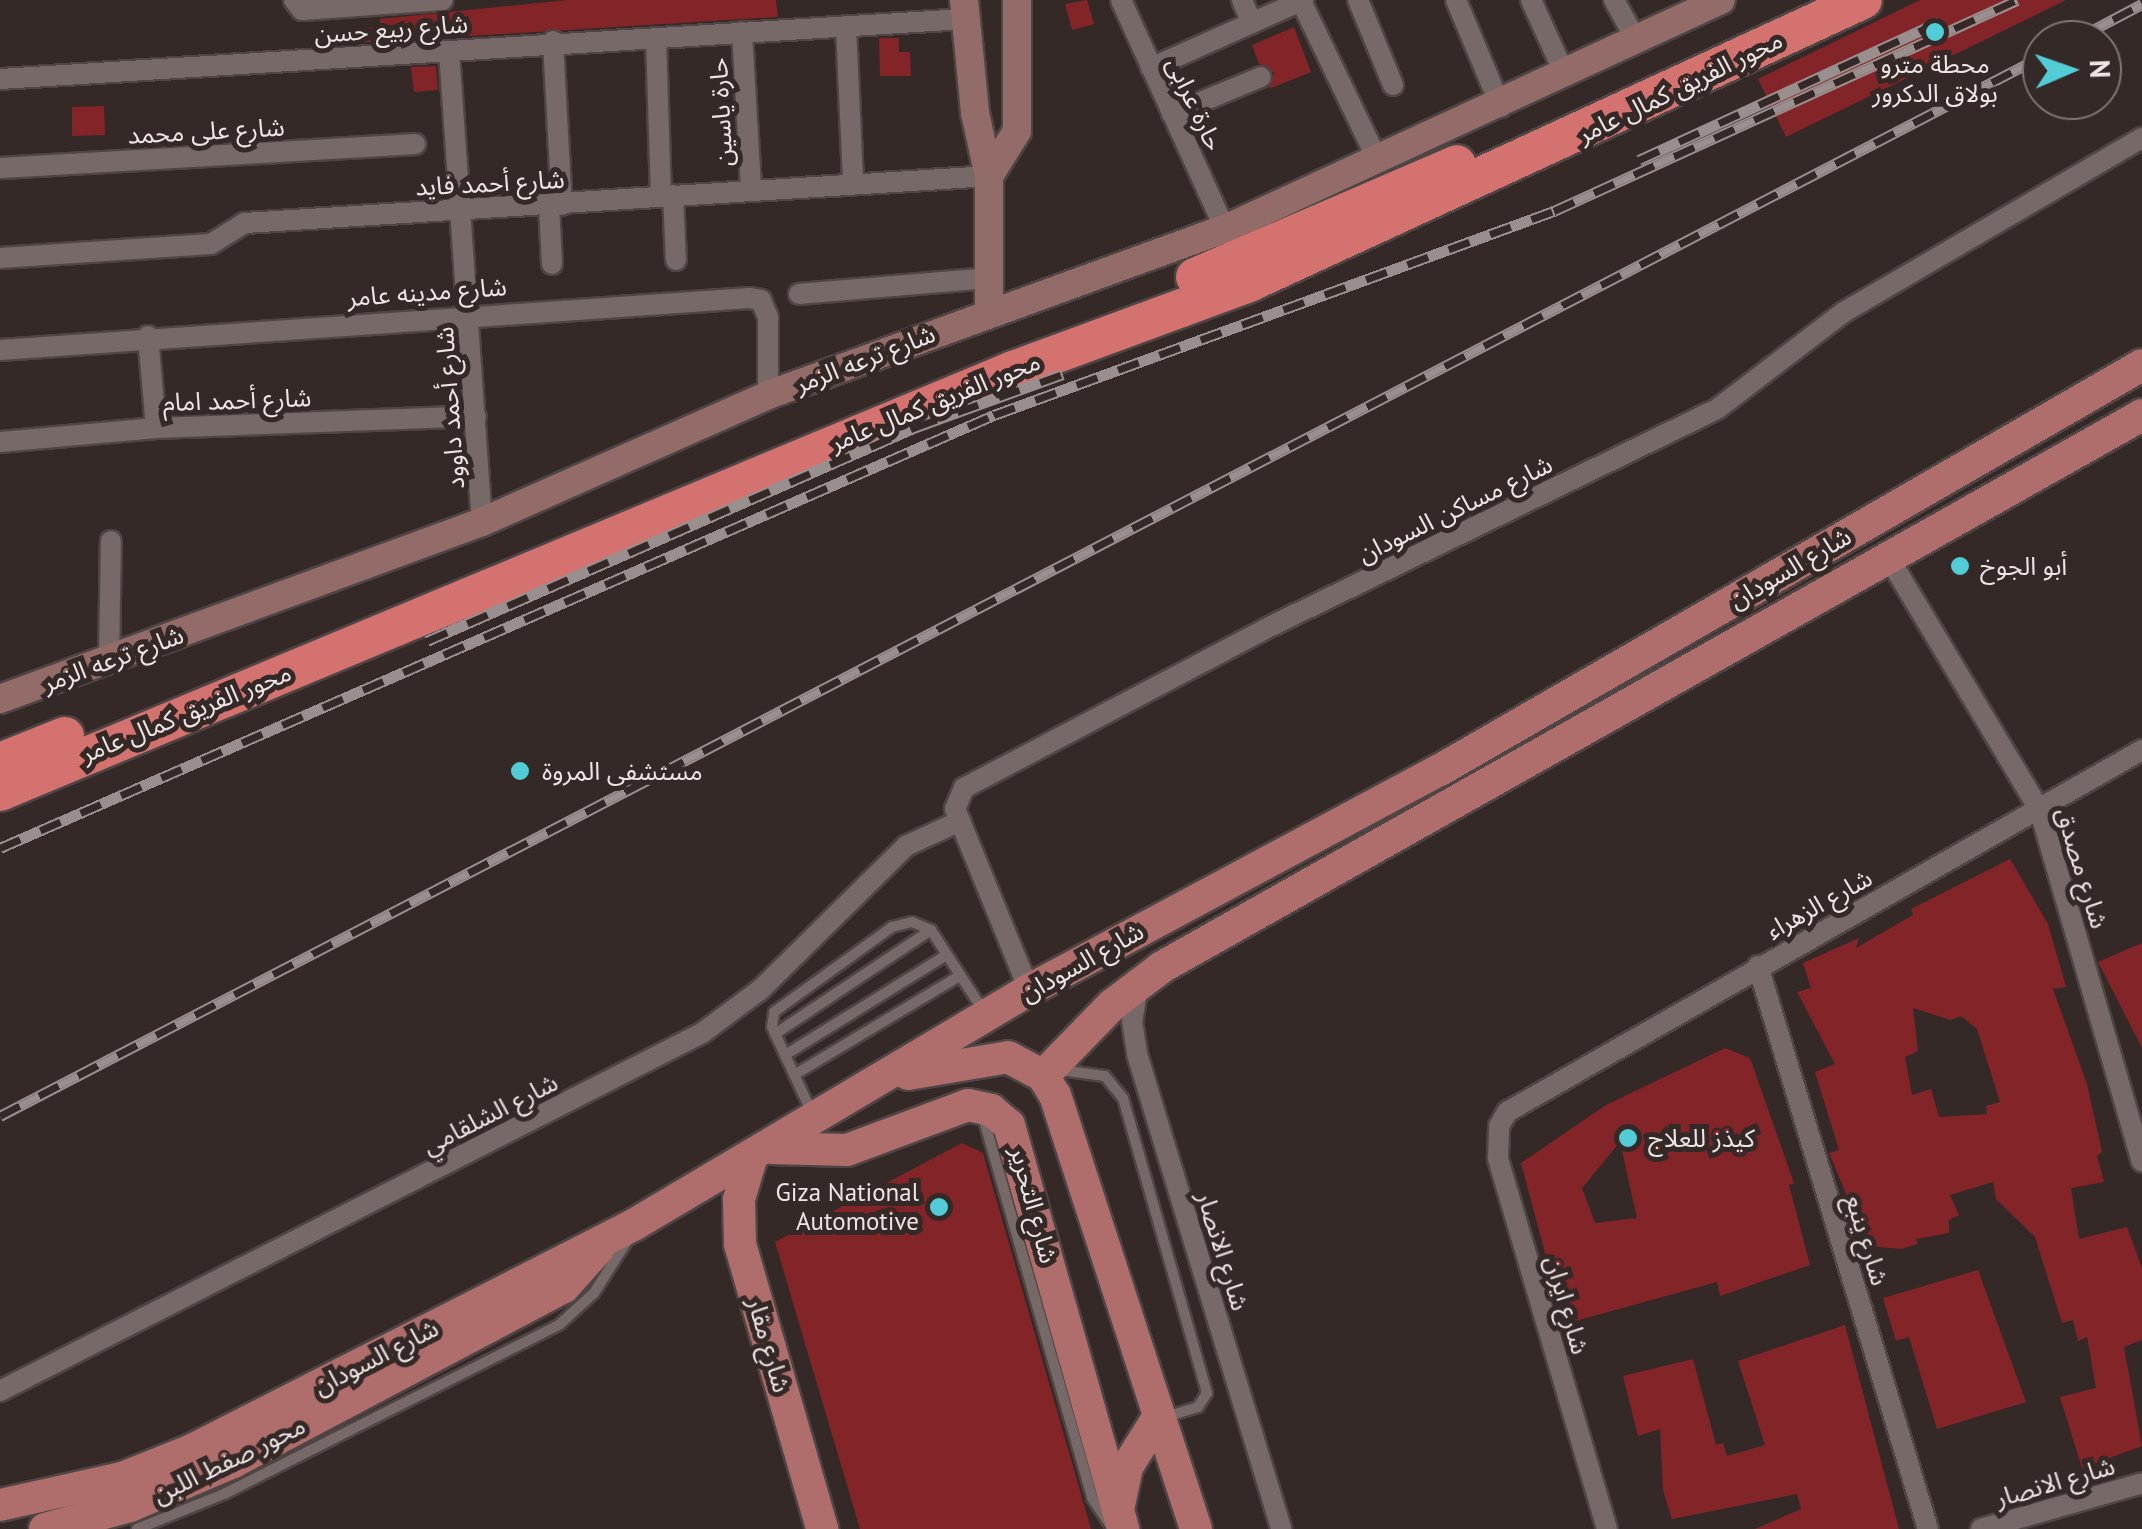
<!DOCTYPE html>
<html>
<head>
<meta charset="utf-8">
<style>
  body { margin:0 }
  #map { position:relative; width:2142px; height:1529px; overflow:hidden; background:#352928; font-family:"PT Sans","Noto Sans Arabic",sans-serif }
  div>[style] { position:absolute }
  .building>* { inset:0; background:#832528 }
  .roads { filter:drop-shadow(2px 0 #4e4544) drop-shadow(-2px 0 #4e4544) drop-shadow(0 2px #4e4544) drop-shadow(0 -2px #4e4544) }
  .lane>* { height:10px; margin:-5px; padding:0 5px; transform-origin:5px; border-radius:5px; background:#776968 }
  .street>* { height:20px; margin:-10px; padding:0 10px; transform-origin:10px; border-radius:10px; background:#776968 }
  .secondary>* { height:28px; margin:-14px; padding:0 14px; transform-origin:14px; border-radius:14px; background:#936c6a }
  .primary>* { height:32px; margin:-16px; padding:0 16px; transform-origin:16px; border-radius:16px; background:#af6e6c }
  .highway>* { height:38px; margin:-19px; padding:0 19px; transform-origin:19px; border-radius:19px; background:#d4726f }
  .rail>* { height:11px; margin-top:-5.5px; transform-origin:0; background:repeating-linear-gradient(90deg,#352928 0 22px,#998f8e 0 44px); box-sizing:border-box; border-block:2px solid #998f8e }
  .dots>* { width:28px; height:28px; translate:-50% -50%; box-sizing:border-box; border:5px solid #352928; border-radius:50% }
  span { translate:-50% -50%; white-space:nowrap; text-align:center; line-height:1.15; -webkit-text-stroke:10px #352928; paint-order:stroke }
  .street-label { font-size:25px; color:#ede5e4 }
  .poi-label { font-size:25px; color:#ede5e4 }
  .left { translate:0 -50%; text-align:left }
  .right { translate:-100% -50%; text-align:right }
  .north { position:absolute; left:2022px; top:20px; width:100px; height:100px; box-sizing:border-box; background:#352928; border:2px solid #7f7473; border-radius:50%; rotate:88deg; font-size:28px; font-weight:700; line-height:40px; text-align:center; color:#ede5e4 }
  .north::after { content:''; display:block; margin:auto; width:35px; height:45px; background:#52ccd6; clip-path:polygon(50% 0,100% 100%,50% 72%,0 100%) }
</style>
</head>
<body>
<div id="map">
  <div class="building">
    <div style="clip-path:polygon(568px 0,776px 0,778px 17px,356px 43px,355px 29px,380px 27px,380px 19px)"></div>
    <div style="clip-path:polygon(1087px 0,1094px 24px,1072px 30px,1065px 4px)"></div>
    <div style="clip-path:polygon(1920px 0,2066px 0,1786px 137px,1758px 79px)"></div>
    <div style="clip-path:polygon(1294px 27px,1311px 72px,1269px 89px,1274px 73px,1259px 64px,1252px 45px)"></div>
    <div style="clip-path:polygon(879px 38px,899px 38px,899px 52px,910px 52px,911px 76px,880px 76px)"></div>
    <div style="clip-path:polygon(436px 66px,438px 90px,414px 92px,411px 67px)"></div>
    <div style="clip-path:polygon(104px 106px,105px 135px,72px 136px,72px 107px)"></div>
    <div style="clip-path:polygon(evenodd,2010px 859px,2048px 924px,2066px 987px,2053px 989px,2087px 1084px,2102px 1152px,2097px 1156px,2104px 1182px,2071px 1188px,2079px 1239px,2127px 1227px,2142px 1268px,2142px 1340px,2124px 1347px,2142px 1446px,2082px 1468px,2060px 1397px,2096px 1388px,2087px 1337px,2078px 1341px,2073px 1320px,2062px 1323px,2035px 1237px,1996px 1199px,1993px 1182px,1950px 1195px,1959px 1215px,1949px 1220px,1949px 1233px,1916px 1239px,1918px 1244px,1901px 1249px,1868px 1246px,1829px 1153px,1839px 1150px,1815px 1072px,1835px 1064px,1797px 992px,1811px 988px,1803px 963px,1859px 938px,1856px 948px,1913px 915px,1911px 909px,2010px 859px,1913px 1008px,1950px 1020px,1961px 1016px,1977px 1029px,2000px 1102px,1986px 1106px,1987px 1114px,1939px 1117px,1931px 1089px,1912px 1095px,1905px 1057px,1918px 1051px,1913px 1008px)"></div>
    <div style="clip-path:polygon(2142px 943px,2142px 1048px,2098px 962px)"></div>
    <div style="clip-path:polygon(evenodd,1725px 1048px,1750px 1058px,1794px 1183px,1789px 1185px,1810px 1265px,1720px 1296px,1717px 1282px,1564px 1324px,1521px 1163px,1606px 1105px,1725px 1048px,1620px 1142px,1637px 1218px,1595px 1223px,1582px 1188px,1620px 1142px)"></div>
    <div style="clip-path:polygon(962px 1143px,983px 1153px,1091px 1529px,860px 1529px,775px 1242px)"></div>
    <div style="clip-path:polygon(1978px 1270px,2026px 1402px,1937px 1429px,1909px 1337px,1896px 1341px,1883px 1298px)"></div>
    <div style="clip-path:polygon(1845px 1325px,1899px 1529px,1755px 1529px,1801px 1509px,1797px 1494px,1672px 1519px,1663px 1490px,1660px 1429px,1638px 1436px,1623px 1376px,1693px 1359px,1716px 1445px,1723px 1443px,1727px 1456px,1765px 1445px,1738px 1361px)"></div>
  </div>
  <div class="roads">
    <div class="lane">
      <div style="left:775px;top:1034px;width:187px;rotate:-33.7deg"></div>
      <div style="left:785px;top:1055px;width:190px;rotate:-31.8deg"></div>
      <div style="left:1060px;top:1070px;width:45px;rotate:7.6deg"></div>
      <div style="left:1105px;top:1076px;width:28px;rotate:51deg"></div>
      <div style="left:1123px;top:1098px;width:307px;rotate:74.1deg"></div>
      <div style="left:1207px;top:1393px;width:17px;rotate:123deg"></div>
      <div style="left:1198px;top:1407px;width:34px;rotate:163deg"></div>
      <div style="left:794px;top:1075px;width:191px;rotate:-30.9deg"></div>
      <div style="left:812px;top:1113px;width:95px;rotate:-114.9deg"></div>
      <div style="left:772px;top:1027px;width:15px;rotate:-82deg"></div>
      <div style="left:774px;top:1012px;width:145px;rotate:-35.8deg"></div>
      <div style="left:892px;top:927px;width:21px;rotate:-14deg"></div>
      <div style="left:912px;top:922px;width:21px;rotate:23deg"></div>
      <div style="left:931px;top:930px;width:95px;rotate:57deg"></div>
      <div style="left:983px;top:1117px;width:396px;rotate:74deg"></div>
      <div style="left:1092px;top:1498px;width:36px;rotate:56deg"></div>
      <div style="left:137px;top:1529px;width:96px;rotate:-22deg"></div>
      <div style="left:226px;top:1493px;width:374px;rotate:-26.8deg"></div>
      <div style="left:560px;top:1324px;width:46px;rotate:-42.4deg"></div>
      <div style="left:594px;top:1293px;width:65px;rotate:-57.5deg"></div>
    </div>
    <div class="street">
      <div style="left:294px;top:0;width:13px;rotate:51deg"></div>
      <div style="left:302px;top:10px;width:141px;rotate:-4.1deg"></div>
      <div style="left:1121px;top:0;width:252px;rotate:65.6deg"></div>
      <div style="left:1242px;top:0;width:25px;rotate:67deg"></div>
      <div style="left:1358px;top:0;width:92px;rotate:67.6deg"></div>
      <div style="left:1456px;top:0;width:116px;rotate:67.2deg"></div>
      <div style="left:1531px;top:0;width:82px;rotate:65.6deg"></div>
      <div style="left:1614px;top:0;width:43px;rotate:61.1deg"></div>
      <div style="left:1301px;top:1px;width:178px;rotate:64.3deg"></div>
      <div style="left:846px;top:26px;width:156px;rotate:87.4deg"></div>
      <div style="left:742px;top:32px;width:157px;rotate:86.7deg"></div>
      <div style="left:656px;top:38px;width:158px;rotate:88.2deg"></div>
      <div style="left:553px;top:41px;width:164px;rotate:86.9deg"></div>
      <div style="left:449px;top:51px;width:472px;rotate:86deg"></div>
      <div style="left:1151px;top:68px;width:167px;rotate:-24.1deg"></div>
      <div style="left:0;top:79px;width:967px;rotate:-3.56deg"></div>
      <div style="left:1172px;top:114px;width:96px;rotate:-22.6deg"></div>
      <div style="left:0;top:168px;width:416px;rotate:-3.3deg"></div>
      <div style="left:673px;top:195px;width:65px;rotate:87.4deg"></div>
      <div style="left:549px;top:205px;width:59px;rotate:87.1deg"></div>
      <div style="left:0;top:258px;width:211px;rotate:-3.8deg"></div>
      <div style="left:211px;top:244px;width:40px;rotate:-32deg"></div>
      <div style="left:245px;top:223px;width:745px;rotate:-3.61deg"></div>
      <div style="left:799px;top:294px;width:193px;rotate:-4.8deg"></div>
      <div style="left:148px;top:336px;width:92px;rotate:85deg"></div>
      <div style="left:0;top:350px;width:751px;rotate:-3.97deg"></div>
      <div style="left:749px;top:298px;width:12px;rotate:9deg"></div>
      <div style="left:761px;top:300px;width:18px;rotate:68deg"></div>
      <div style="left:768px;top:317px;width:78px;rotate:90deg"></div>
      <div style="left:0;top:442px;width:157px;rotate:-5.1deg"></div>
      <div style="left:156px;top:428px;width:320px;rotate:-2.1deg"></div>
      <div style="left:1890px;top:560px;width:292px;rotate:59.1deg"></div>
      <div style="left:2040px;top:811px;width:365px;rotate:73.8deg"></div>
      <div style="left:109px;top:662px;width:121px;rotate:-89.1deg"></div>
      <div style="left:1758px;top:966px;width:588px;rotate:73.2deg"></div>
      <div style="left:1138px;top:985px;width:36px;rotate:99deg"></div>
      <div style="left:1132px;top:1021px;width:33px;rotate:81deg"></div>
      <div style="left:1137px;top:1054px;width:496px;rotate:73.1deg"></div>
      <div style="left:1029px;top:990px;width:196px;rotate:-112.2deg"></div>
      <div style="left:955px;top:809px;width:23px;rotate:-67deg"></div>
      <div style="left:964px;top:788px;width:340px;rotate:-27.8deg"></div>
      <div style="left:1265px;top:629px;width:503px;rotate:-25.95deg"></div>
      <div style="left:1717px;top:409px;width:160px;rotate:-37.4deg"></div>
      <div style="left:1844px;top:312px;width:345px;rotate:-30.3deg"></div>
      <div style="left:0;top:1391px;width:788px;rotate:-27.02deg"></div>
      <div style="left:702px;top:1033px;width:72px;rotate:-36.6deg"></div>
      <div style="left:760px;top:990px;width:205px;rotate:-44.6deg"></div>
      <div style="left:906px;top:846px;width:60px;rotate:-24.8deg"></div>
      <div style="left:1607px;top:1529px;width:387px;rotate:-106.4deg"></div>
      <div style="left:1498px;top:1158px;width:32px;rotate:-88deg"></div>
      <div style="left:1499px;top:1126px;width:16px;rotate:-60deg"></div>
      <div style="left:1507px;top:1112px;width:731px;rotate:-29.69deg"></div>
      <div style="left:1981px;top:1529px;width:167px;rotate:-15.9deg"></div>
    </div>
    <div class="secondary">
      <div style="left:964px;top:0;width:114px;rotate:84.4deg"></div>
      <div style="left:975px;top:113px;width:65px;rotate:77.5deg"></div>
      <div style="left:989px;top:176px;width:136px;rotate:90deg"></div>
      <div style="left:989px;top:176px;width:53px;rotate:-58.1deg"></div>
      <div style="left:1017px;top:131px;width:131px;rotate:-90deg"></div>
      <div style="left:0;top:699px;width:513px;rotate:-20.16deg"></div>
      <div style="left:482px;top:522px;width:313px;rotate:-23.9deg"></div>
      <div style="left:768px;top:395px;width:486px;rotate:-20deg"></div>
      <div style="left:1225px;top:229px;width:546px;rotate:-24.78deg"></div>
    </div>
    <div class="primary">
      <div style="left:908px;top:1074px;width:101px;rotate:-9.6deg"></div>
      <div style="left:1008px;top:1057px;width:40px;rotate:28deg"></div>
      <div style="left:1043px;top:1076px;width:22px;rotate:58deg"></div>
      <div style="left:1055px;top:1095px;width:456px;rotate:72deg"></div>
      <div style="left:1043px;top:1076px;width:99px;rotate:-45.8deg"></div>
      <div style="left:1112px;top:1005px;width:63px;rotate:-37.2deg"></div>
      <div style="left:1162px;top:967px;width:1125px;rotate:-29.39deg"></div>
      <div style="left:772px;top:1148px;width:75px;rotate:1.5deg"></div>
      <div style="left:847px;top:1150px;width:129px;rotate:-20.4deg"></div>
      <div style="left:968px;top:1105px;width:24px;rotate:12deg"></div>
      <div style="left:991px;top:1110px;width:23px;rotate:40deg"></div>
      <div style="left:1009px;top:1125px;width:420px;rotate:74.2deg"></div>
      <div style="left:751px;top:1159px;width:42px;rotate:106.7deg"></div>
      <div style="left:739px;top:1199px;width:45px;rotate:88.7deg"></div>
      <div style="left:740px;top:1244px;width:297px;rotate:73.9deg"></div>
      <div style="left:0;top:1505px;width:125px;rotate:-12.5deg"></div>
      <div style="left:122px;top:1478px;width:75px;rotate:-21.8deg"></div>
      <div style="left:192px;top:1450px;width:497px;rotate:-27deg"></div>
      <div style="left:635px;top:1224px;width:458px;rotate:-30.7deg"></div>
      <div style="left:1029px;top:990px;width:466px;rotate:-28.2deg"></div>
      <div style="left:1440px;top:770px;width:810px;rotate:-29.98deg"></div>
      <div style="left:1119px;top:1505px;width:39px;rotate:-78deg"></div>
      <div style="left:1127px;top:1467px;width:54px;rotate:-57.8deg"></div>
      <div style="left:45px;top:1529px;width:88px;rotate:-15.1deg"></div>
      <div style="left:130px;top:1506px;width:112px;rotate:-23.1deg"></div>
      <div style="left:233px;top:1462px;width:374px;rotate:-27.9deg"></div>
      <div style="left:564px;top:1287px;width:51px;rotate:-48.2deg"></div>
    </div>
    <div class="highway">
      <div style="left:1195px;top:277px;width:285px;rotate:-23.3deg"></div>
      <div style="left:0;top:762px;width:70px;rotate:-21.8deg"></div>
      <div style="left:0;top:792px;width:1097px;rotate:-22.62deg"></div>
      <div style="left:1013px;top:370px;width:252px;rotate:-20.2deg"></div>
      <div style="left:1249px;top:283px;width:676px;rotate:-24.75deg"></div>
    </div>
  </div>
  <div class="rail">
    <div style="left:2074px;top:40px;width:77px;rotate:-27.9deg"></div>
    <div style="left:1639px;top:160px;width:330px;rotate:-24.7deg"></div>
    <div style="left:427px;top:641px;width:534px;rotate:-23.64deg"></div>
    <div style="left:916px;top:427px;width:156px;rotate:-19.8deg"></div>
    <div style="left:0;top:848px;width:1084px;rotate:-23.54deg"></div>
    <div style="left:994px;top:415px;width:596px;rotate:-20.02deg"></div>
    <div style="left:1554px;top:211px;width:509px;rotate:-24.5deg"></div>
    <div style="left:0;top:1116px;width:2301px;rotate:-27.43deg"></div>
  </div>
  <div class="dots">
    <div style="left:1935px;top:32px;background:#52ccd6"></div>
    <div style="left:1960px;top:566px;background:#52ccd6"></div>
    <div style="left:520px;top:771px;background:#52ccd6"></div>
    <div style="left:1628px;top:1138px;background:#52ccd6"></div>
    <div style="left:939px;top:1207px;background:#52ccd6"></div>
  </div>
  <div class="street-label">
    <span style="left:391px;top:29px;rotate:-4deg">شارع ربيع حسن</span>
    <span style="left:1680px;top:87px;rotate:-26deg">محور الفريق كمال عامر</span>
    <span style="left:1195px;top:104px;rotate:65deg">حارة عرابى</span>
    <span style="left:721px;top:112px;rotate:-93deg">حارة ياسين</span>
    <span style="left:206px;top:131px;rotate:-3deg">شارع على محمد</span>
    <span style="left:490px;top:183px;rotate:-3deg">شارع أحمد فايد</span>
    <span style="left:427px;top:292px;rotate:-4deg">شارع مدينه عامر</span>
    <span style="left:865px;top:359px;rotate:-21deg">شارع ترعه الزمر</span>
    <span style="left:237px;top:400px;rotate:-2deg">شارع أحمد امام</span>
    <span style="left:935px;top:402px;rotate:-22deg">محور الفريق كمال عامر</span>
    <span style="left:450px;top:408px;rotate:-94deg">شارع أحمد داوود</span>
    <span style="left:1455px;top:509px;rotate:-26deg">شارع مساكن السودان</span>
    <span style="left:1790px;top:568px;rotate:-30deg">شارع السودان</span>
    <span style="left:113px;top:659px;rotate:-20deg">شارع ترعه الزمر</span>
    <span style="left:186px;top:713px;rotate:-22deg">محور الفريق كمال عامر</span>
    <span style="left:2082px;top:868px;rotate:73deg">شارع مصدق</span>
    <span style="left:1819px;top:904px;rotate:-29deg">شارع الزهراء</span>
    <span style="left:1082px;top:962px;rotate:-29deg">شارع السودان</span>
    <span style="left:490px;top:1114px;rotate:-27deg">شارع الشلقامي</span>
    <span style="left:1034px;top:1205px;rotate:75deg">شارع التحرير</span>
    <span style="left:1867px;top:1240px;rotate:73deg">شارع ينبع</span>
    <span style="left:1223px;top:1251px;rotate:73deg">شارع الانصار</span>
    <span style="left:1567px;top:1305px;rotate:74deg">شارع ايران</span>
    <span style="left:769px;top:1345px;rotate:74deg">شارع مقار</span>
    <span style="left:376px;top:1357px;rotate:-27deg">شارع السودان</span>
    <span style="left:229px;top:1460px;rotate:-26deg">محور صفط اللبن</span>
    <span style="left:2055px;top:1482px;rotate:-16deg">شارع الانصار</span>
  </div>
  <div class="poi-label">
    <span style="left:1935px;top:79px">محطة مترو<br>بولاق الدكرور</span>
    <span class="left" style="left:1980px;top:566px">أبو الجوخ</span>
    <span class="left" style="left:542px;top:771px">مستشفى المروة</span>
    <span class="left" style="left:1648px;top:1138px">كيذز للعلاج</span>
    <span class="right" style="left:919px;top:1207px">Giza National<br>Automotive</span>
  </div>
  <div class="north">N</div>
</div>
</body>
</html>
